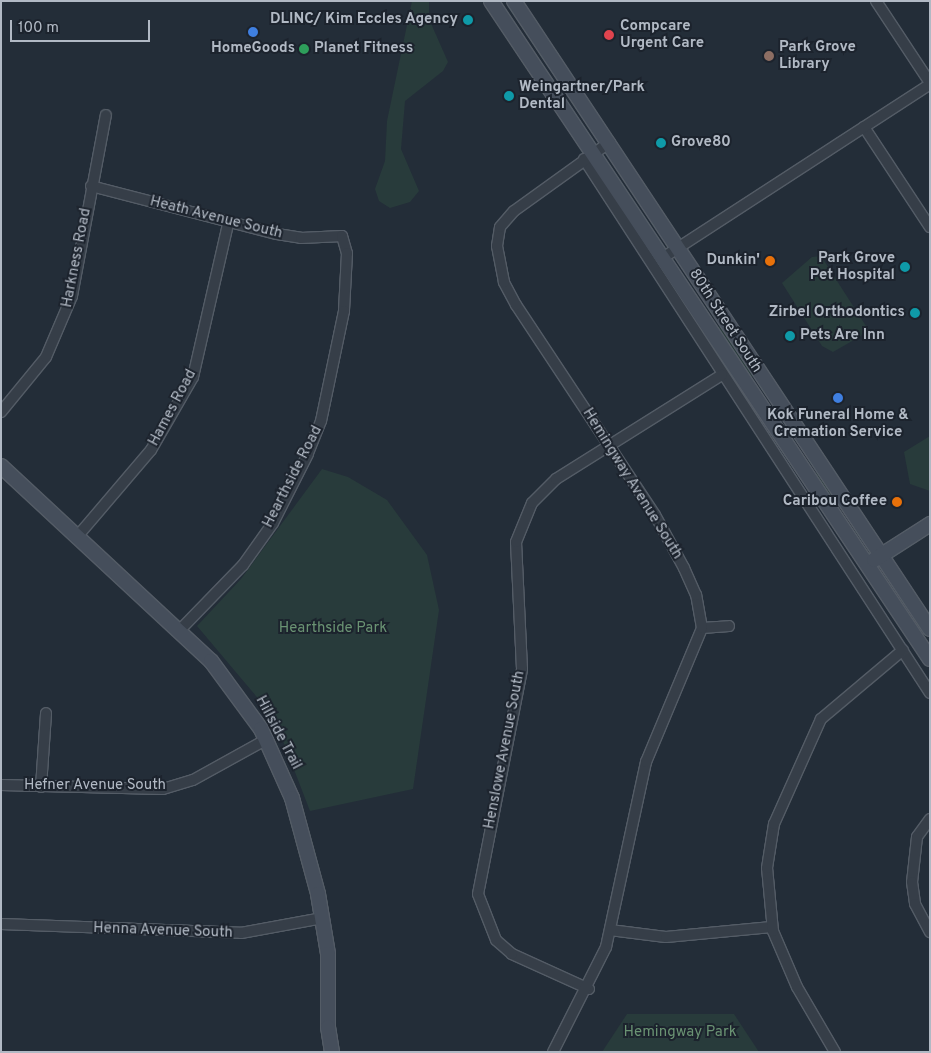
<!DOCTYPE html>
<html>
<head>
<meta charset="utf-8">
<style>
  body { margin:0 }
  #map { position:relative; width:931px; height:1053px; overflow:hidden; background:#232d38; font-family:Overpass,sans-serif }
  div>[style] { position:absolute }
  .green>* { inset:0; background:#283b3b }
  .roads { filter:drop-shadow(1px 0 #545c66) drop-shadow(-1px 0 #545c66) drop-shadow(0 1px #545c66) drop-shadow(0 -1px #545c66) }
  .street>* { height:10px; margin:-5px; padding:0 5px; transform-origin:5px; border-radius:5px; background:#363e48 }
  .secondary>* { height:14px; margin:-7px; padding:0 7px; transform-origin:7px; border-radius:7px; background:#454e5b }
  .dots>* { width:14px; height:14px; translate:-50% -50%; box-sizing:border-box; border:2px solid #1c232d; border-radius:50% }
  span { translate:-50% -50%; white-space:nowrap; text-align:center; line-height:1.15; -webkit-text-stroke:4px #1c232d; paint-order:stroke }
  .poi-label { font-size:15px; color:#b1b9c4; font-weight:700 }
  .right { translate:-100% -50%; text-align:right }
  .left { translate:0 -50%; text-align:left }
  .street-label { font-size:15px; color:#b1b9c4 }
  .park-label { font-size:15px; color:#6a9373 }
  .frame { position:absolute; inset:0; border:2px solid #b1b9c4; pointer-events:none }
  .scale { position:absolute; left:10px; top:20px; width:140px; height:22px; box-sizing:border-box; border:2px solid #b1b9c4; border-top:0; padding-left:6px; font-size:15px; line-height:18px; white-space:nowrap; color:#b1b9c4; -webkit-text-stroke:4px #1c232d; paint-order:stroke }
</style>
</head>
<body>
<div id="map">
  <div class="green">
    <div style="clip-path:polygon(412px 1px,429px 1px,429px 19px,448px 62px,443px 71px,405px 101px,401px 149px,419px 191px,410px 202px,390px 208px,379px 201px,375px 189px,385px 161px,387px 121px)"></div>
    <div style="clip-path:polygon(821px 256px,866px 326px,861px 336px,833px 352px,822px 346px,782px 283px,812px 257px)"></div>
    <div style="clip-path:polygon(723px 325px,756px 375px,750px 378px,717px 328px)"></div>
    <div style="clip-path:polygon(930px 436px,930px 491px,910px 484px,904px 452px)"></div>
    <div style="clip-path:polygon(322px 469px,348px 477px,387px 500px,427px 555px,439px 610px,413px 789px,310px 811px,283px 741px,261px 702px,197px 626px,241px 579px)"></div>
    <div style="clip-path:polygon(818px 472px,834px 496px,831px 498px,815px 474px)"></div>
    <div style="clip-path:polygon(627px 1014px,734px 1014px,759px 1052px,602px 1052px)"></div>
  </div>
  <div class="roads">
    <div class="street">
      <div style="left:876px;top:1px;width:98px;rotate:56.6deg"></div>
      <div style="left:864px;top:127px;width:120px;rotate:56.6deg"></div>
      <div style="left:584px;top:159px;width:636px;rotate:57.06deg"></div>
      <div style="left:91px;top:186px;width:192px;rotate:14.5deg"></div>
      <div style="left:277px;top:234px;width:24px;rotate:9deg"></div>
      <div style="left:301px;top:238px;width:41px;rotate:-2.8deg"></div>
      <div style="left:342px;top:236px;width:18px;rotate:74deg"></div>
      <div style="left:347px;top:253px;width:58px;rotate:93deg"></div>
      <div style="left:344px;top:311px;width:112px;rotate:101.8deg"></div>
      <div style="left:321px;top:421px;width:35px;rotate:112deg"></div>
      <div style="left:308px;top:454px;width:77px;rotate:116.9deg"></div>
      <div style="left:273px;top:523px;width:52px;rotate:125.5deg"></div>
      <div style="left:243px;top:565px;width:91px;rotate:134.1deg"></div>
      <div style="left:664px;top:257px;width:317px;rotate:-33deg"></div>
      <div style="left:1px;top:412px;width:71px;rotate:-50.7deg"></div>
      <div style="left:46px;top:357px;width:66px;rotate:-66.9deg"></div>
      <div style="left:72px;top:296px;width:184px;rotate:-79.4deg"></div>
      <div style="left:76px;top:538px;width:116px;rotate:-49.6deg"></div>
      <div style="left:151px;top:450px;width:84px;rotate:-60.1deg"></div>
      <div style="left:193px;top:377px;width:157px;rotate:-77.1deg"></div>
      <div style="left:702px;top:628px;width:27px;rotate:-4deg"></div>
      <div style="left:1px;top:785px;width:162px;rotate:1.4deg"></div>
      <div style="left:163px;top:789px;width:31px;rotate:-17deg"></div>
      <div style="left:193px;top:780px;width:85px;rotate:-29deg"></div>
      <div style="left:41px;top:787px;width:74px;rotate:-86.1deg"></div>
      <div style="left:930px;top:819px;width:22px;rotate:126deg"></div>
      <div style="left:917px;top:837px;width:45px;rotate:96.3deg"></div>
      <div style="left:912px;top:882px;width:22px;rotate:82deg"></div>
      <div style="left:915px;top:904px;width:32px;rotate:62deg"></div>
      <div style="left:1px;top:924px;width:240px;rotate:2.1deg"></div>
      <div style="left:241px;top:933px;width:83px;rotate:-10.4deg"></div>
      <div style="left:610px;top:930px;width:56px;rotate:7.1deg"></div>
      <div style="left:666px;top:937px;width:106px;rotate:-5.4deg"></div>
      <div style="left:589px;top:989px;width:85px;rotate:-155.6deg"></div>
      <div style="left:512px;top:954px;width:21px;rotate:-139deg"></div>
      <div style="left:496px;top:940px;width:49px;rotate:-111.4deg"></div>
      <div style="left:478px;top:894px;width:229px;rotate:-78.9deg"></div>
      <div style="left:522px;top:669px;width:127px;rotate:-92.7deg"></div>
      <div style="left:516px;top:542px;width:42px;rotate:-67.7deg"></div>
      <div style="left:532px;top:503px;width:34px;rotate:-45deg"></div>
      <div style="left:556px;top:479px;width:196px;rotate:-32.1deg"></div>
      <div style="left:553px;top:1052px;width:118px;rotate:-63.2deg"></div>
      <div style="left:606px;top:947px;width:189px;rotate:-77.8deg"></div>
      <div style="left:646px;top:762px;width:145px;rotate:-67.3deg"></div>
      <div style="left:702px;top:628px;width:34px;rotate:-100deg"></div>
      <div style="left:696px;top:595px;width:30px;rotate:-114deg"></div>
      <div style="left:684px;top:568px;width:60px;rotate:-118.7deg"></div>
      <div style="left:655px;top:515px;width:252px;rotate:-123.5deg"></div>
      <div style="left:516px;top:305px;width:26px;rotate:-118deg"></div>
      <div style="left:504px;top:282px;width:37px;rotate:-101deg"></div>
      <div style="left:497px;top:246px;width:19px;rotate:-81deg"></div>
      <div style="left:500px;top:227px;width:21px;rotate:-49deg"></div>
      <div style="left:514px;top:211px;width:118px;rotate:-35.7deg"></div>
      <div style="left:835px;top:1052px;width:75px;rotate:-120.3deg"></div>
      <div style="left:797px;top:987px;width:61px;rotate:-113.2deg"></div>
      <div style="left:773px;top:931px;width:63px;rotate:-95.4deg"></div>
      <div style="left:767px;top:868px;width:45px;rotate:-81deg"></div>
      <div style="left:774px;top:824px;width:115px;rotate:-65.9deg"></div>
      <div style="left:821px;top:719px;width:107px;rotate:-40.1deg"></div>
    </div>
    <div class="secondary">
      <div style="left:491px;top:1px;width:791px;rotate:56.29deg"></div>
      <div style="left:514px;top:1px;width:753px;rotate:56.48deg"></div>
      <div style="left:1px;top:466px;width:287px;rotate:42.9deg"></div>
      <div style="left:211px;top:661px;width:84px;rotate:53.7deg"></div>
      <div style="left:261px;top:729px;width:76px;rotate:65.8deg"></div>
      <div style="left:292px;top:798px;width:99px;rotate:74.8deg"></div>
      <div style="left:318px;top:894px;width:61px;rotate:80.5deg"></div>
      <div style="left:328px;top:954px;width:73px;rotate:90deg"></div>
      <div style="left:328px;top:1027px;width:25px;rotate:81deg"></div>
      <div style="left:874px;top:560px;width:67px;rotate:-32.7deg"></div>
    </div>
  </div>
  <div class="dots">
    <div style="left:468px;top:20px;background:#0f9aa8"></div>
    <div style="left:253px;top:32px;background:#3f7fe0"></div>
    <div style="left:609px;top:35px;background:#e0444e"></div>
    <div style="left:304px;top:49px;background:#2e9e5b"></div>
    <div style="left:769px;top:56px;background:#8d6e63"></div>
    <div style="left:509px;top:96px;background:#0f9aa8"></div>
    <div style="left:661px;top:143px;background:#0f9aa8"></div>
    <div style="left:770px;top:261px;background:#e8710a"></div>
    <div style="left:905px;top:267px;background:#0f9aa8"></div>
    <div style="left:915px;top:313px;background:#0f9aa8"></div>
    <div style="left:790px;top:336px;background:#0f9aa8"></div>
    <div style="left:838px;top:398px;background:#3f7fe0"></div>
    <div style="left:897px;top:502px;background:#e8710a"></div>
  </div>
  <div class="poi-label">
    <span class="right" style="left:458px;top:20px">DLINC/ Kim Eccles Agency</span>
    <span class="left" style="left:620px;top:35px">Compcare<br>Urgent Care</span>
    <span class="left" style="left:779px;top:56px">Park Grove<br>Library</span>
    <span style="left:253px;top:49px">HomeGoods</span>
    <span class="left" style="left:314px;top:49px">Planet Fitness</span>
    <span class="left" style="left:519px;top:96px">Weingartner/Park<br>Dental</span>
    <span class="left" style="left:671px;top:143px">Grove80</span>
    <span class="right" style="left:895px;top:267px">Park Grove<br>Pet Hospital</span>
    <span class="right" style="left:760px;top:261px">Dunkin'</span>
    <span class="right" style="left:905px;top:313px">Zirbel Orthodontics</span>
    <span class="left" style="left:800px;top:336px">Pets Are Inn</span>
    <span style="left:838px;top:424px">Kok Funeral Home &amp;<br>Cremation Service</span>
    <span class="right" style="left:887px;top:502px">Caribou Coffee</span>
  </div>
  <div class="street-label">
    <span style="left:216px;top:218px;rotate:14deg">Heath Avenue South</span>
    <span style="left:77px;top:258px;rotate:-79deg">Harkness Road</span>
    <span style="left:725px;top:321px;rotate:57deg">80th Street South</span>
    <span style="left:173px;top:408px;rotate:-62deg">Hames Road</span>
    <span style="left:293px;top:477px;rotate:-63deg">Hearthside Road</span>
    <span style="left:632px;top:484px;rotate:58deg">Hemingway Avenue South</span>
    <span style="left:278px;top:733px;rotate:62deg">Hillside Trail</span>
    <span style="left:505px;top:750px;rotate:-79deg">Henslowe Avenue South</span>
    <span style="left:95px;top:786px">Hefner Avenue South</span>
    <span style="left:163px;top:931px;rotate:2deg">Henna Avenue South</span>
  </div>
  <div class="park-label">
    <span style="left:333px;top:629px">Hearthside Park</span>
    <span style="left:680px;top:1033px">Hemingway Park</span>
  </div>
  <div class="frame"></div>
  <div class="scale">100 m</div>
</div>
</body>
</html>
